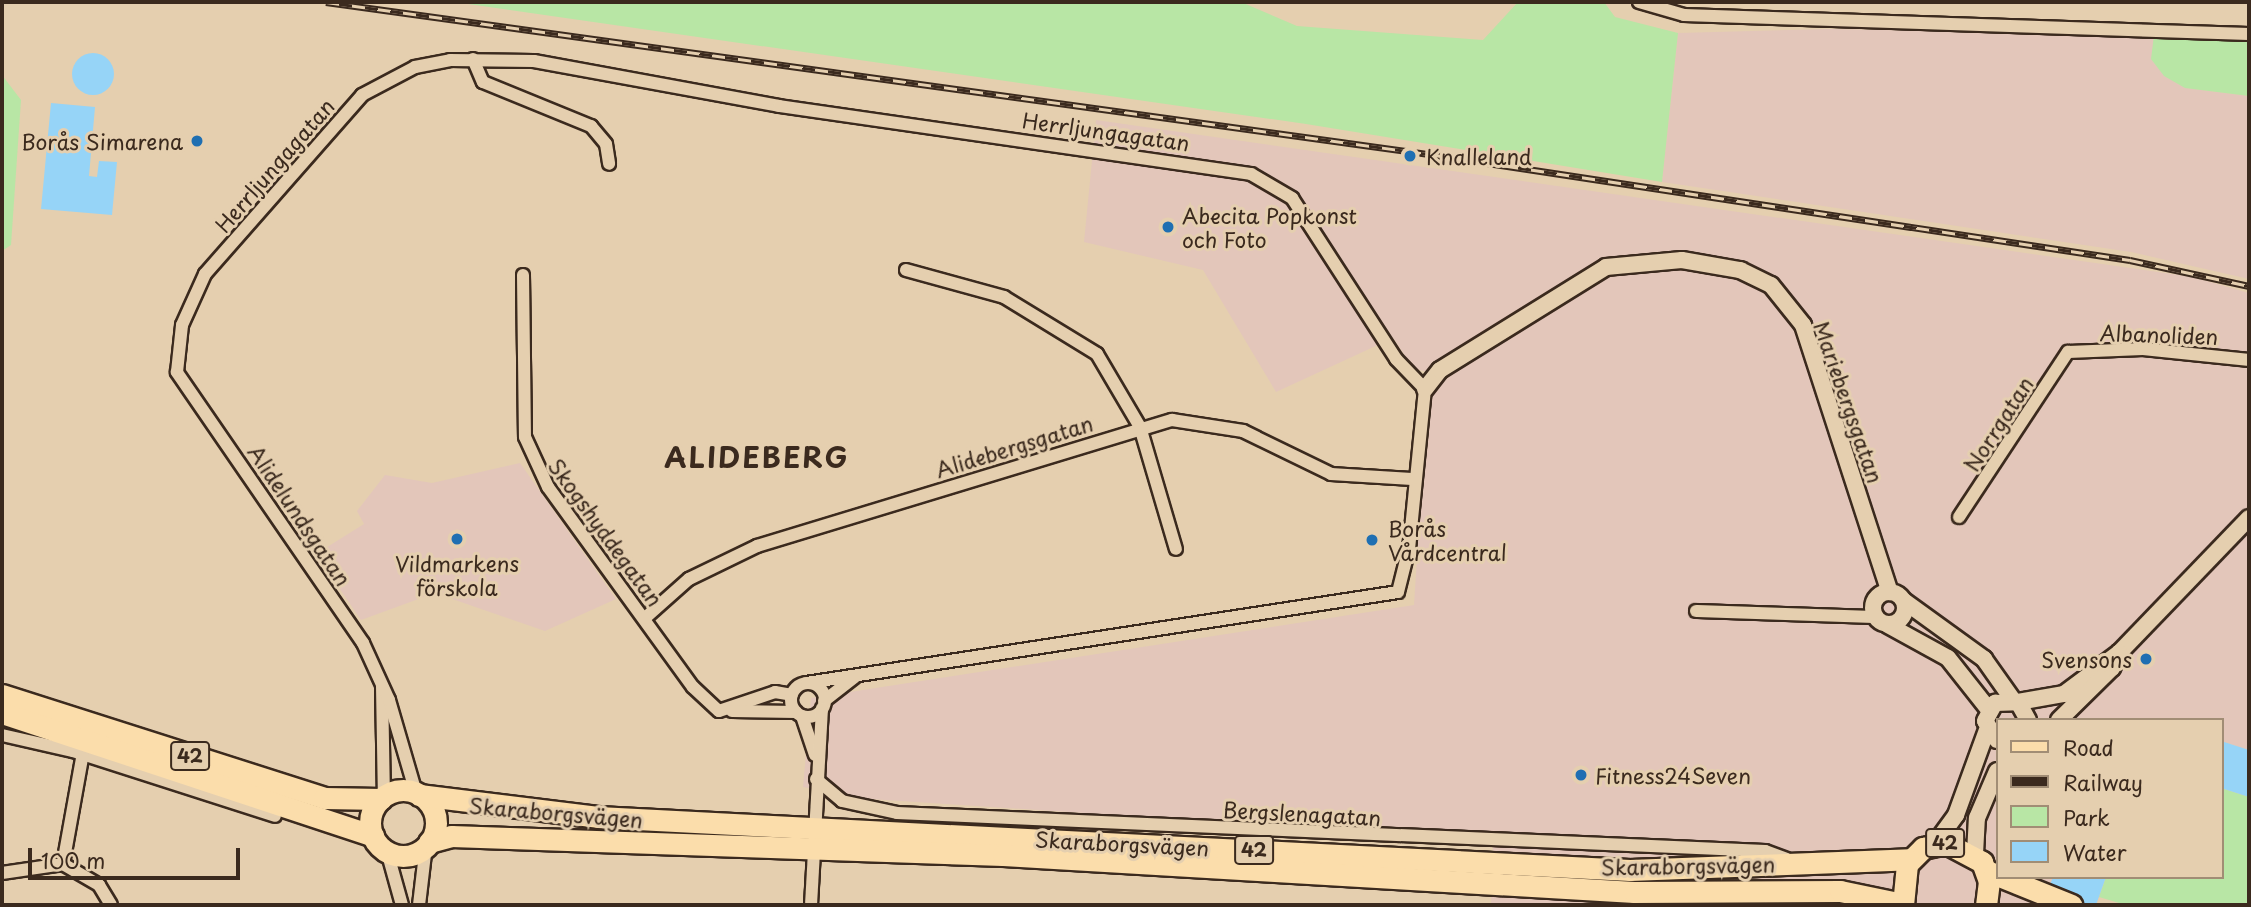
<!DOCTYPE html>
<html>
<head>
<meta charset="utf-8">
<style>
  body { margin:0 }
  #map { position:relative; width:2251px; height:907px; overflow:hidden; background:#e5cfaf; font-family:"Playpen Sans",sans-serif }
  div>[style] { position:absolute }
  .built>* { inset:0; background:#e3c6ba }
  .green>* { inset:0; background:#b8e6a5 }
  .water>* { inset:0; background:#96d4f7 }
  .round { border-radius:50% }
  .roads { filter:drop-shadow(2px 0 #3b2a1e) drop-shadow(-2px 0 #3b2a1e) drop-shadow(0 2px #3b2a1e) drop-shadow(0 -2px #3b2a1e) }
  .minor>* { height:12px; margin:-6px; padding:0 6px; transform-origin:6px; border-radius:6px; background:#e5cfaf }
  .minor>.ring { margin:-6px; padding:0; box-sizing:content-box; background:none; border:12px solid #e5cfaf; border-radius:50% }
  .tertiary>* { height:16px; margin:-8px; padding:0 8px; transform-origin:8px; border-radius:8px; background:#e5cfaf }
  .tertiary>.ring { margin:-8px; padding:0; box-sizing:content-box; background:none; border:16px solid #e5cfaf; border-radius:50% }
  .primary>* { height:21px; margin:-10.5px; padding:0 10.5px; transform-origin:10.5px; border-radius:10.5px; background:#fbddab }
  .primary>.ring { margin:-10.5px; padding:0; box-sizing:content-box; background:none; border:21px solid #fbddab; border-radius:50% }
  .rail>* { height:7px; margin-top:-3.5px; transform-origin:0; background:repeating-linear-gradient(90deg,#e5cfaf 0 13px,#3b2a1e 0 26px); box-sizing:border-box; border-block:2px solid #3b2a1e }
  .dots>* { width:19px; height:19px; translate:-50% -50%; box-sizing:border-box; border:4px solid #e5cfaf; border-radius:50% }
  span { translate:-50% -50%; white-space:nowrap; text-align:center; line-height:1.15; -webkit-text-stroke:6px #e5cfaf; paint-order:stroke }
  .shield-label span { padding:2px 5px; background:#e5cfaf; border:2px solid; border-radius:5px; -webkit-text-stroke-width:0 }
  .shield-label { font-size:19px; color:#3b2a1e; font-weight:700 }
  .street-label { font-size:21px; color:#3b2a1e }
  .poi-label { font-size:21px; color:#3b2a1e }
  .right { translate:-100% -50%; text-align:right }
  .left { translate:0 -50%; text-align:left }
  .district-label { font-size:28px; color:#3b2a1e; font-weight:700; letter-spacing:2px }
  .frame { position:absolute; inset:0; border:4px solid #3b2a1e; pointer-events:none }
  .legend { position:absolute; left:1996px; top:718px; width:228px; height:161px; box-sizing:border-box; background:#e5cfaf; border:2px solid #a18d75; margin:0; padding:9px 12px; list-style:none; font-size:21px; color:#3b2a1e }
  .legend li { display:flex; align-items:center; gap:14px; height:35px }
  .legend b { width:35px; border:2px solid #a18d75 }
  .scale { position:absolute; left:28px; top:848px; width:212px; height:32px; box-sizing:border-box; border:4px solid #3b2a1e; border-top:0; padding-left:9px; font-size:21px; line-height:24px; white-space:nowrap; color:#3b2a1e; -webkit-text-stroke:5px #e5cfaf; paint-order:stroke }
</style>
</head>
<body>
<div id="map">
  <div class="built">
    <div style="clip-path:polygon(1830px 29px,2154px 35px,2186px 88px,2249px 96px,2249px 279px,2131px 252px,1662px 182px,1678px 33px)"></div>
    <div style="clip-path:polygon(1096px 120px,2193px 277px,2249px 293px,2249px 750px,2221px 741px,2221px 720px,1997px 720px,1997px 877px,2053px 877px,2042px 905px,1491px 905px,1493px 840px,870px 799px,803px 787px,811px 698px,1414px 605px,1426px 415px,1435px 387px,1427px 372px,1413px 368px,1393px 338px,1276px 392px,1203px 270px,1084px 242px)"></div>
    <div style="clip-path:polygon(520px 463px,616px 599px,545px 631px,435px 593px,361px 620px,316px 554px,364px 524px,357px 511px,385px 475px,432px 483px)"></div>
  </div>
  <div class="green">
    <div style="clip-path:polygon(454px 2px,1241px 2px,1297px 26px,1483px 40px,1518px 2px,1604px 2px,1615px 17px,1678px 33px,1662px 182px,1306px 124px)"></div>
    <div style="clip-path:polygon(2154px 35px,2249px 41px,2249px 96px,2185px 88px,2164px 76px,2151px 59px)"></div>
    <div style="clip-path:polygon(2px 75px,21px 100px,11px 245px,2px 251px)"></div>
    <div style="clip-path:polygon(2221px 788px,2249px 797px,2249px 905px,2126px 905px,2099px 897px,2106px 877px,2221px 877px)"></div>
  </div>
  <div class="water">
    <div class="round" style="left:72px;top:53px;width:42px;height:42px"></div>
    <div style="clip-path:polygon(51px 103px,95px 107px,89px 176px,97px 177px,99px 161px,117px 162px,112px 215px,41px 209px)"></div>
    <div style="clip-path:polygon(2221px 741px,2249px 750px,2249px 797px,2221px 788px)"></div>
    <div style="clip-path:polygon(2053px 877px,2106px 877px,2096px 905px,2042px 905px)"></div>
  </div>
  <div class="roads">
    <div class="minor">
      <div style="left:1639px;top:2px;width:47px;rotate:16.1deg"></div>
      <div style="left:1684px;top:15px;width:565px;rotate:1.93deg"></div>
      <div style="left:473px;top:59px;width:25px;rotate:67deg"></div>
      <div style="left:483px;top:82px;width:117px;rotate:22.2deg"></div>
      <div style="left:591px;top:126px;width:23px;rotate:50deg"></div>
      <div style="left:606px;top:144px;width:20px;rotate:81deg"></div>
      <div style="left:906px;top:270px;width:102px;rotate:15.4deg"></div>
      <div style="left:1004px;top:297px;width:109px;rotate:31.5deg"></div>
      <div style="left:1097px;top:354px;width:85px;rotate:59.5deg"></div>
      <div style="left:1140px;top:427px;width:127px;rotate:73.6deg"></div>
      <div style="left:523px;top:275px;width:162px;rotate:89.3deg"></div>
      <div style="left:525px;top:437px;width:55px;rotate:65.3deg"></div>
      <div style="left:548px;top:487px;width:247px;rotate:54.1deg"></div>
      <div style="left:693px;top:687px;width:35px;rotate:43deg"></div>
      <div style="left:719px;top:711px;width:59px;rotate:-18.7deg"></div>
      <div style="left:775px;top:692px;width:17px;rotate:10deg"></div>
      <div style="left:1959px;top:517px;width:198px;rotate:-56.6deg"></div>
      <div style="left:2068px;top:352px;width:75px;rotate:-2.3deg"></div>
      <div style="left:2143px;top:349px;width:107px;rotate:5.9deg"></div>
      <div style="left:1696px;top:611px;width:179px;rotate:1.9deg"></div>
      <div style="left:645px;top:618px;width:59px;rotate:-41.6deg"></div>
      <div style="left:689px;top:579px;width:76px;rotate:-25.9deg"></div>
      <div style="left:757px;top:546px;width:434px;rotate:-16.9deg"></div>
      <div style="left:1172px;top:420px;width:72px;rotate:8.8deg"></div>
      <div style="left:1243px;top:431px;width:98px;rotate:26deg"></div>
      <div style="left:1331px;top:474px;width:81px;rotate:3.5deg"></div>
      <div class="ring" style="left:791px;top:683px;width:22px;height:22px"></div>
      <div style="left:382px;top:686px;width:110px;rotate:89deg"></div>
      <div style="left:824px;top:701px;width:39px;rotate:-38deg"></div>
      <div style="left:732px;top:711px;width:64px;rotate:0.9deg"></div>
      <div style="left:802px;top:716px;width:41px;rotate:71.6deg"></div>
      <div style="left:2px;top:735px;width:73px;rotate:12.7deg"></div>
      <div style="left:73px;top:751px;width:212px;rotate:17.8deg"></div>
      <div style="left:816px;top:779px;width:34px;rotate:40deg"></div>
      <div style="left:842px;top:801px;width:56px;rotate:12.3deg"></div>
      <div style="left:897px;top:813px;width:869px;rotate:2.51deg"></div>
      <div style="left:1765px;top:851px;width:23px;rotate:20deg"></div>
      <div style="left:416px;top:793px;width:97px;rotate:-106.2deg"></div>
      <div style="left:389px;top:700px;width:63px;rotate:-114.5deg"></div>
      <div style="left:363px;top:643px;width:329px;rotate:-124.5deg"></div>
      <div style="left:177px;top:372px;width:47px;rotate:-83.9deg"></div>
      <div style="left:182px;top:325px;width:56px;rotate:-65.7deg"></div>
      <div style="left:205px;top:274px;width:238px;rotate:-48.7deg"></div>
      <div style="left:362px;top:95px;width:60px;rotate:-27.8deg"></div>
      <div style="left:415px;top:67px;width:36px;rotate:-11deg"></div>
      <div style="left:450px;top:60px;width:84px;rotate:0.7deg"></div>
      <div style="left:534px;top:61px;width:249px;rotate:10.4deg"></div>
      <div style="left:779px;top:106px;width:477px;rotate:8.2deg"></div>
      <div style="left:1251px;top:174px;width:48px;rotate:30.3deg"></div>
      <div style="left:1292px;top:198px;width:192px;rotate:57.1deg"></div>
      <div style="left:1396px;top:359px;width:42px;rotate:46deg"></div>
      <div style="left:1425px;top:389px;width:160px;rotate:95.7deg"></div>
      <div style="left:1409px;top:548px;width:45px;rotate:104deg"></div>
      <div style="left:1398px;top:592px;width:598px;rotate:171.25deg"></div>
      <div style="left:387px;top:851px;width:56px;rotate:74.5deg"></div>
      <div style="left:63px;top:864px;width:113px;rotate:-79.8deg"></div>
      <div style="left:2px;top:873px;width:62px;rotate:-8.4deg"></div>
      <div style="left:63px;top:864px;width:42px;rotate:30.3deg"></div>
      <div style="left:99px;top:885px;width:23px;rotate:59deg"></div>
      <div style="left:419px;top:905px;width:60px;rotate:-83.3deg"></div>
      <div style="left:811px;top:905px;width:197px;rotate:-86.8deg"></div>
    </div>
    <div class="tertiary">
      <div style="left:1425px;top:389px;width:24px;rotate:-52deg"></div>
      <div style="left:1440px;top:370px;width:195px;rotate:-31.8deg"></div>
      <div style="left:1606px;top:267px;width:76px;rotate:-5.3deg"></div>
      <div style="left:1682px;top:260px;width:59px;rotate:9.8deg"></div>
      <div style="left:1740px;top:270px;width:34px;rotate:26deg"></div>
      <div style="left:1771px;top:285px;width:51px;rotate:51.3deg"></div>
      <div style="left:1803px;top:325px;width:281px;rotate:72deg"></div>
      <div class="ring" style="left:1873px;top:592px;width:16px;height:16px"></div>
      <div style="left:1904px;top:601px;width:99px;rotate:35.9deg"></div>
      <div style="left:1984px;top:659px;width:50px;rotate:54.7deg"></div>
      <div style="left:1888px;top:625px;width:68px;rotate:28.8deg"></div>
      <div style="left:1948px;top:658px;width:66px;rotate:51.7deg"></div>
      <div style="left:2018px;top:702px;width:47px;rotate:-9.9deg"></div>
      <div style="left:2064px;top:694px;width:69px;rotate:-36.7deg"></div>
      <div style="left:2119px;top:653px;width:187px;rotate:-46.1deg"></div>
      <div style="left:2059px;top:720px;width:74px;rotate:-44.5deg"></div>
      <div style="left:2112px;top:668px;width:17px;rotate:-65deg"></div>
      <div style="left:1997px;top:740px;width:22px;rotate:-122deg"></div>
      <div style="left:1985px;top:721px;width:21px;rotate:-61deg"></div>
      <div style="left:1995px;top:703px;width:23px;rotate:-2deg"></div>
      <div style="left:2018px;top:702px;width:21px;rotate:61deg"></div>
      <div style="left:1935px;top:844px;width:36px;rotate:-54deg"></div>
      <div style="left:1956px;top:815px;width:90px;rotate:-70deg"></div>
      <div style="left:1975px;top:854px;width:36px;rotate:-87deg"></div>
      <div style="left:1977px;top:818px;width:51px;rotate:-66.9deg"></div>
    </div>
    <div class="primary">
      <div style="left:2px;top:695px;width:338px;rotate:17.7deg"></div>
      <div style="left:324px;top:798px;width:57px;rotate:1deg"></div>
      <div style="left:2px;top:713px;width:391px;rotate:18.3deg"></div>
      <div class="ring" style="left:370px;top:790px;width:45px;height:45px"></div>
      <div style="left:419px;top:795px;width:180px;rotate:7deg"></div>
      <div style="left:598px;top:817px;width:1033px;rotate:2.94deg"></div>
      <div style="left:1630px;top:870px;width:280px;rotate:-2.2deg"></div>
      <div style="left:429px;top:842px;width:23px;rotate:-15deg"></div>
      <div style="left:451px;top:836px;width:552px;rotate:1.97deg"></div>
      <div style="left:1003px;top:855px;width:632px;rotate:3.36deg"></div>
      <div style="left:1634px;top:892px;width:206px;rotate:-0.3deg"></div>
      <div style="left:1840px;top:891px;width:64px;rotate:11.7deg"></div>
      <div style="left:1987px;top:871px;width:91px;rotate:22deg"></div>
      <div style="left:1903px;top:905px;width:41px;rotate:-84.4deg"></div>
      <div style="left:1907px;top:864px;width:23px;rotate:-45deg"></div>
      <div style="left:1923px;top:848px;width:24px;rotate:-12deg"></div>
      <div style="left:1946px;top:843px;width:41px;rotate:27.8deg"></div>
      <div style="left:1982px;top:862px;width:20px;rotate:70deg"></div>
      <div style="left:1989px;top:881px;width:24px;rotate:97deg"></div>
    </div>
  </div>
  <div class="rail">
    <div style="left:326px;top:2px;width:1112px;rotate:7.85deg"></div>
    <div style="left:1428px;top:154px;width:710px;rotate:8.59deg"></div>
    <div style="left:2130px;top:260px;width:122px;rotate:12.3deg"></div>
  </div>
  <div class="dots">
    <div style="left:197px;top:141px;background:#1f6fb2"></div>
    <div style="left:1410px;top:156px;background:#1f6fb2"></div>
    <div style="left:1168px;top:227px;background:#1f6fb2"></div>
    <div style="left:457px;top:539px;background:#1f6fb2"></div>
    <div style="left:1372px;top:540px;background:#1f6fb2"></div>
    <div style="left:2146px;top:659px;background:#1f6fb2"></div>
    <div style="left:1581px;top:775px;background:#1f6fb2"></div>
  </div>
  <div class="shield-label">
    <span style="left:190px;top:756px">42</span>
    <span style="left:1945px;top:843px">42</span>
    <span style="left:1254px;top:850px">42</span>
  </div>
  <div class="street-label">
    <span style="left:1106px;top:131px;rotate:8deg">Herrljungagatan</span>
    <span style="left:274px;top:165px;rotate:-49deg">Herrljungagatan</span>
    <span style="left:2159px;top:334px;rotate:2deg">Albanoliden</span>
    <span style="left:1849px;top:402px;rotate:71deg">Mariebergsgatan</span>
    <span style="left:1998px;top:424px;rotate:-57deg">Norrgatan</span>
    <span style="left:1014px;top:446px;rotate:-17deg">Alidebergsgatan</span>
    <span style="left:300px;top:515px;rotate:56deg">Alidelundsgatan</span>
    <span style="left:606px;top:532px;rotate:54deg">Skogshyddegatan</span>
    <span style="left:556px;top:812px;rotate:5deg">Skaraborgsvägen</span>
    <span style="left:1302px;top:813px;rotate:3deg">Bergslenagatan</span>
    <span style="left:1122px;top:843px;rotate:3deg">Skaraborgsvägen</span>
    <span style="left:1688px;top:865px;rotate:-1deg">Skaraborgsvägen</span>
  </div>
  <div class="poi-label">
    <span class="right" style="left:183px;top:141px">Borås Simarena</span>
    <span class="left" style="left:1426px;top:156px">Knalleland</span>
    <span class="left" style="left:1182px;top:227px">Abecita Popkonst<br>och Foto</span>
    <span class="left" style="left:1388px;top:540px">Borås<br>Vårdcentral</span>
    <span style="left:457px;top:575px">Vildmarkens<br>förskola</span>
    <span class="right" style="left:2132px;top:659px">Svensons</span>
    <span class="left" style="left:1595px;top:775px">Fitness24Seven</span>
  </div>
  <div class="district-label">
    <span style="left:757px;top:457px">ALIDEBERG</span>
  </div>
  <div class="frame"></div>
  <ul class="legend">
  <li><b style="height:9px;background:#fbddab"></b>Road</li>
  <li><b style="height:9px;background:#3b2a1e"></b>Railway</li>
  <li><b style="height:19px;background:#b8e6a5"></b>Park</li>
  <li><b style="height:19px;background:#96d4f7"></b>Water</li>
  </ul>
  <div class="scale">100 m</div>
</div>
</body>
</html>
